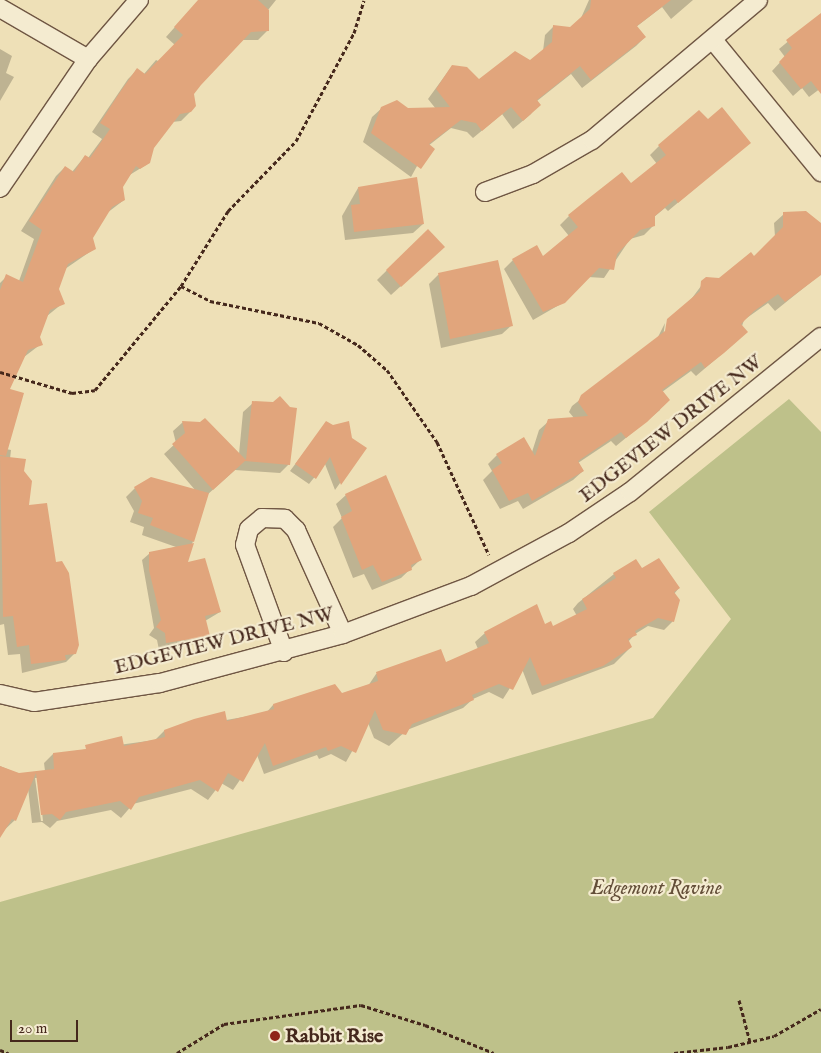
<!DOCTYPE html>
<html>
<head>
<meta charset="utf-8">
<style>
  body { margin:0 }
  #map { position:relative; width:821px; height:1053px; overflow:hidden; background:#eee0b7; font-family:"IM FELL English",serif }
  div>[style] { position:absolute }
  .green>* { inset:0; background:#bec18a }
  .shadow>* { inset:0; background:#0003 }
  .building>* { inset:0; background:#e1a57c }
  .path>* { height:3px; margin-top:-1.5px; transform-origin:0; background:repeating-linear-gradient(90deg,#45281c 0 4px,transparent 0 6.5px) }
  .roads { filter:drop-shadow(1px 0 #6f5643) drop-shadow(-1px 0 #6f5643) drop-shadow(0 1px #6f5643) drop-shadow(0 -1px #6f5643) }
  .minor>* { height:18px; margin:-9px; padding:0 9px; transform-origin:9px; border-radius:9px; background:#f4ebd0 }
  .dots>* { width:14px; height:14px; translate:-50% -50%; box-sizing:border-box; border:2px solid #f4ebd0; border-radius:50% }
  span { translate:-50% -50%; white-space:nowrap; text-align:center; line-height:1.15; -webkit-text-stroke:4.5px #f4ebd0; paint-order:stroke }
  .street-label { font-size:20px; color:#45281c }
  .park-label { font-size:20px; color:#634e38; font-style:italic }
  .poi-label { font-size:20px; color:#45281c; font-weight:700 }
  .left { translate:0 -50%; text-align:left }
  .scale { position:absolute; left:10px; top:1020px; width:68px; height:22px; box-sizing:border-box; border:2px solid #45281c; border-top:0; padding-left:6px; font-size:15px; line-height:18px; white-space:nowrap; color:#45281c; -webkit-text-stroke:4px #f4ebd0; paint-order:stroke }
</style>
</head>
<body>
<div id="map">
  <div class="green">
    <div style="clip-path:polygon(789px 399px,821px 432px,821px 1053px,0 1053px,0 902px,653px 718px,731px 619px,649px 512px)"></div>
  </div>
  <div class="shadow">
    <div style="clip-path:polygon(199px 0,276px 0,268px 10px,267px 31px,258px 40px,241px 40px,192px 93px,191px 111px,181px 121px,172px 122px,153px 148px,149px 163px,128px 176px,121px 187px,124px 200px,107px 213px,92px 238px,94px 249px,65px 269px,58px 289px,63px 303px,47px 316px,38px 337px,41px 344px,24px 357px,8px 390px,6px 449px,11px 450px,10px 459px,23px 471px,27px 507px,55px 563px,75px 653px,66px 662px,22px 673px,20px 654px,8px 655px,4px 624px,0 625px,0 283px,7px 276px,19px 281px,34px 239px,21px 231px,56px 176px,65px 167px,72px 172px,85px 156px,88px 158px,102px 139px,92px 132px,128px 79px,137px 70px,144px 74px,156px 60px,160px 62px,175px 45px,166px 37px)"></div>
    <div style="clip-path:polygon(589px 0,693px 0,671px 19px,662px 7px,636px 27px,645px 37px,636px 46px,582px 88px,571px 74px,537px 101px,531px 114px,513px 129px,502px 114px,473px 138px,467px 132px,451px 128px,428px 146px,411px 177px,363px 142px,372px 117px,382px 108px,436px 109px,428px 99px,452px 66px,479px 81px,530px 62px,543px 51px,545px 35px,554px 26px,570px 29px,581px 18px)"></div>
    <div style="clip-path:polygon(821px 14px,821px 88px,809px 97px,802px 88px,793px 96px,772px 71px,785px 57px,779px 49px)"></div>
    <div style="clip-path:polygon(0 49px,12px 56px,6px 73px,14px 77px,0 101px)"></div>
    <div style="clip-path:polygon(708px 121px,749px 143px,668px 211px,665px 208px,654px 217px,654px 225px,644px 235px,630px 239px,604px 278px,588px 277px,566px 301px,533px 320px,504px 269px,513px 260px,543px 258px,569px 236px,560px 225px,569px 216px,631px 185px,657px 164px,650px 155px,659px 146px)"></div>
    <div style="clip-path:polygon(358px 188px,423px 224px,413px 233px,345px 240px,342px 216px)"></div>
    <div style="clip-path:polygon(784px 214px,821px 228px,821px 274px,775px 311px,768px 303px,744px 320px,737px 341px,696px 376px,691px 371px,662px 392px,660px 410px,616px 446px,611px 441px,578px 463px,583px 471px,573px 480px,523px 509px,518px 501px,500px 509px,483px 480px,492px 471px,488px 464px,497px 455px,532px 452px,539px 430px,549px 421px,574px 418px,569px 412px,572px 406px,657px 339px,665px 323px,663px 337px,707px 278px,719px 279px,754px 258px,775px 237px,774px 223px)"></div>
    <div style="clip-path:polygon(428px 230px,434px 256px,391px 295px,377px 280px)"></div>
    <div style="clip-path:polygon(497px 262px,512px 325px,502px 334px,441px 348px,429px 284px,438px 275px)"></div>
    <div style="clip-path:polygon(253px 403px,289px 464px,280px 473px,235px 470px,207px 495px,186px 564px,220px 612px,205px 621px,209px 635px,201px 643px,159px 650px,157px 640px,149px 635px,154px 628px,142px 560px,150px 553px,176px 547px,142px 535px,144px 527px,130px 522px,134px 511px,126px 497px,135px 488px,196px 491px,164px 454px,176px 443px,173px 431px,183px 422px,239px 454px,243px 412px)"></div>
    <div style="clip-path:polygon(327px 422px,365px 448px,335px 490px,325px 464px,309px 484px,290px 471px)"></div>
    <div style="clip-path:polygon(346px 495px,420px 560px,401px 578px,372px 590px,364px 574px,353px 578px,333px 527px,342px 518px,336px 504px)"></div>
    <div style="clip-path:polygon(evenodd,641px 570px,679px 588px,674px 594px,673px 621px,664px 630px,648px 626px,635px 634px,628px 642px,631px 647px,614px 664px,532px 695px,522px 669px,503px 699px,489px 692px,473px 699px,463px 708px,407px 730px,389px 746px,374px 738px,368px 723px,346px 762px,331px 754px,319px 759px,317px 755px,264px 774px,257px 755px,233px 790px,221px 783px,208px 800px,191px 789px,133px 804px,121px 818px,111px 810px,57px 821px,50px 828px,42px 822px,32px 823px,28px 788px,15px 820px,0 834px,0 766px,19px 774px,45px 771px,44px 763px,53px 754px,155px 740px,164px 731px,266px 713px,273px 705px,335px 685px,342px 695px,368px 686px,376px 674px,445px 663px,478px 649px,475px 642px,485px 633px,552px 628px,577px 616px,573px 609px,578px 603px,614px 574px,641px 570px,35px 778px,38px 778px,43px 821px,41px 821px,35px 778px)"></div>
  </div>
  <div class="building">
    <div style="clip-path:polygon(198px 0,258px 0,269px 10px,269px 31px,251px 32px,201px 85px,194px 94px,196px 106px,191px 112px,180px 114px,154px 148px,150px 163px,140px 169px,136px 166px,123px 187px,125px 200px,112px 207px,93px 238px,96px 249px,68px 264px,59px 289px,65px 304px,50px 310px,40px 337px,43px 345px,28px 350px,10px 389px,24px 393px,6px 456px,0 455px,0 290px,6px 274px,23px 282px,42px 230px,29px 221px,65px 166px,74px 172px,85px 155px,90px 158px,110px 129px,100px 123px,118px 95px,137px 68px,145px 74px,183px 35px,174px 27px)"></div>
    <div style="clip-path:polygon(591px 0,671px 0,637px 26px,646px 37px,591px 80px,580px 66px,537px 100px,541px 105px,523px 121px,511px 107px,482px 131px,476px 123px,461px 120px,429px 144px,435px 149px,421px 169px,371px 133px,381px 107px,397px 100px,408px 108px,450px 107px,436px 89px,452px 65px,467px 67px,479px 79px,515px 51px,530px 60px,552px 42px,553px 25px,570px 27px,590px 9px)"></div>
    <div style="clip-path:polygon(821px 13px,821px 94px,811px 81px,801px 89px,779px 62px,792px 48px,786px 40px)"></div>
    <div style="clip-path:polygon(722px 107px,751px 143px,678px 203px,675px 199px,655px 216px,655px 226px,640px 230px,617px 254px,614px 270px,599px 268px,565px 303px,543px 312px,512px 259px,537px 245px,543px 256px,578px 227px,568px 215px,589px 198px,622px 172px,631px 183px,666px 155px,658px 145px,699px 110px,708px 119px)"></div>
    <div style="clip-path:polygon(417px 177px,424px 224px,354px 232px,351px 205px,360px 204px,358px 187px)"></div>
    <div style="clip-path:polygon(806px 211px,821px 223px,821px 275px,785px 302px,778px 294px,754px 311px,741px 324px,748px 332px,724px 353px,705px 368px,701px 362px,662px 390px,670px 400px,647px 422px,626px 438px,621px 432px,578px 461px,584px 471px,532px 501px,528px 493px,509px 501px,492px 470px,502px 463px,496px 454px,524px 437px,535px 456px,548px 419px,588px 416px,578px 402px,581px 395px,665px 331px,667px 319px,700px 291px,701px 281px,706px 277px,719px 278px,751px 252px,754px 256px,783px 227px,783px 212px)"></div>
    <div style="clip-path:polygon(428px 229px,445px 247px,401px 287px,386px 270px)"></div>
    <div style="clip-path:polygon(498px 260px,513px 326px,450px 339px,438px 273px)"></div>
    <div style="clip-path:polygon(280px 396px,290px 407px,297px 408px,290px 465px,245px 461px,213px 490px,172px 444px,185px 433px,182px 421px,200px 422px,205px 418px,246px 460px,252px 401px,273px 402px)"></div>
    <div style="clip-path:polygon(326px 421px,333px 425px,349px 421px,352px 438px,367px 448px,341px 485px,330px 457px,316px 479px,295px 464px)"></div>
    <div style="clip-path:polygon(0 456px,26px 459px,24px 471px,32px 481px,29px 505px,47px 503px,56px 562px,62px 561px,69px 573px,79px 645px,76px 654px,65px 655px,66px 660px,31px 664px,29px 645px,17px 647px,13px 616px,3px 617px)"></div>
    <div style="clip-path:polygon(386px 475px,422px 560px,411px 565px,412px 570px,382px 582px,373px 565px,362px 570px,341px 517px,352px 511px,345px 494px)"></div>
    <div style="clip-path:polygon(151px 477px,209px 493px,194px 542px,150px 525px,153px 518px,138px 513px,142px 501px,134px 487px)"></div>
    <div style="clip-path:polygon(194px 543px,188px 562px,205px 558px,221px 612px,205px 616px,210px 636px,166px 643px,165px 633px,156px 627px,161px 620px,149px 570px,149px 552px)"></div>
    <div style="clip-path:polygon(659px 558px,680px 588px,674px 592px,680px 600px,674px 622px,658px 618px,635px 631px,637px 635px,628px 639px,632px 647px,603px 666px,542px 686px,530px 657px,513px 690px,499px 684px,472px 695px,474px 700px,412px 724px,406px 735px,383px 730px,375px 710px,356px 753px,341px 746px,328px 751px,326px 747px,273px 766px,265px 743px,243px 782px,228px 773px,218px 792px,200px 780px,139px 797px,131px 810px,120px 801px,66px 812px,60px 820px,52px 814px,41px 815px,36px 773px,16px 821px,12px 819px,0 838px,0 766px,19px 773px,54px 769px,53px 753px,86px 749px,85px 745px,122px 736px,124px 746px,165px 737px,164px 730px,194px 719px,225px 711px,227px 721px,274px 709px,273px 704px,335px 684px,342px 693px,378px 681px,376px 672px,441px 649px,446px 662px,489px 643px,484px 632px,537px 604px,545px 624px,551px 621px,553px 626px,587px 609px,582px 599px,616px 578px,613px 573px,636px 559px,642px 568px)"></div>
  </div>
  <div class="path">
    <div style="left:181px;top:286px;width:33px;rotate:27deg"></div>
    <div style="left:210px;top:301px;width:111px;rotate:11.4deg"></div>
    <div style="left:319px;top:323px;width:45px;rotate:29.4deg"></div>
    <div style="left:358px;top:345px;width:38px;rotate:41deg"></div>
    <div style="left:387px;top:370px;width:88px;rotate:55.2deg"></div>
    <div style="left:437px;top:442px;width:124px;rotate:65.3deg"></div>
    <div style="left:0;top:372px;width:75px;rotate:16.3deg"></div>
    <div style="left:72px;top:393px;width:23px;rotate:-7deg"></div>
    <div style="left:95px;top:390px;width:135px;rotate:-50.4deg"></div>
    <div style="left:181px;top:286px;width:89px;rotate:-57.9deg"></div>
    <div style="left:228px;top:211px;width:98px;rotate:-45.8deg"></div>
    <div style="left:296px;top:141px;width:123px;rotate:-61.8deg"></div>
    <div style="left:354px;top:33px;width:34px;rotate:-73deg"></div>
    <div style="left:739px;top:1000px;width:43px;rotate:75.3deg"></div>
    <div style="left:0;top:1050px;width:9px;rotate:21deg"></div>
    <div style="left:177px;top:1053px;width:55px;rotate:-31.7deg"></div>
    <div style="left:224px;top:1024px;width:138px;rotate:-7.9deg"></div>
    <div style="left:361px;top:1005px;width:67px;rotate:17.4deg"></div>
    <div style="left:425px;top:1025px;width:74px;rotate:22.1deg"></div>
    <div style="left:674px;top:1053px;width:54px;rotate:-6.3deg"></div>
    <div style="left:728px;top:1047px;width:47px;rotate:-13.4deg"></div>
    <div style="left:774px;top:1036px;width:54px;rotate:-29.9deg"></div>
  </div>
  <div class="roads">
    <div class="minor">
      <div style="left:0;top:8px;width:102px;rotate:30.1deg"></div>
      <div style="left:713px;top:40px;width:171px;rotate:50.7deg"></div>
      <div style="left:0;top:188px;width:156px;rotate:-55.7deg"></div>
      <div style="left:88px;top:59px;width:78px;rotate:-49.2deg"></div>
      <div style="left:485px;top:192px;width:51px;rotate:-20.6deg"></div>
      <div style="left:533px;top:174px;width:68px;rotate:-30deg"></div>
      <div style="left:592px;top:140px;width:217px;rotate:-40.1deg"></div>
      <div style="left:284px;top:652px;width:114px;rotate:-110deg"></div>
      <div style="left:245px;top:545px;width:16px;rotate:-76deg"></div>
      <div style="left:249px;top:529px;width:17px;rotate:-40deg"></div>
      <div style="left:262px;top:518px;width:23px;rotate:2deg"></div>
      <div style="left:285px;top:519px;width:16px;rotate:45deg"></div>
      <div style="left:296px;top:530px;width:114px;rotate:65.7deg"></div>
      <div style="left:0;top:694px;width:35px;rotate:13deg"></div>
      <div style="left:34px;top:702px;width:127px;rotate:-8.6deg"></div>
      <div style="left:160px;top:683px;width:189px;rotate:-15deg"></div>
      <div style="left:343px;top:634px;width:137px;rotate:-20.6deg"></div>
      <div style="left:471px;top:586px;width:111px;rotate:-28.4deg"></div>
      <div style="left:569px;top:533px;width:73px;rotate:-33.9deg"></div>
      <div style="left:630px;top:492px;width:246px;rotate:-39.1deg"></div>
    </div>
  </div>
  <div class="dots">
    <div style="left:275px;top:1036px;background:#8f2418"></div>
  </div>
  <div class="street-label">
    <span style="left:671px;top:429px;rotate:-38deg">EDGEVIEW DRIVE NW</span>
    <span style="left:224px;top:641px;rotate:-14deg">EDGEVIEW DRIVE NW</span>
  </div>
  <div class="park-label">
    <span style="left:656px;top:888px">Edgemont Ravine</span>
  </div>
  <div class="poi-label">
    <span class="left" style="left:285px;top:1036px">Rabbit Rise</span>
  </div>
  <div class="scale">20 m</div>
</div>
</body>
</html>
